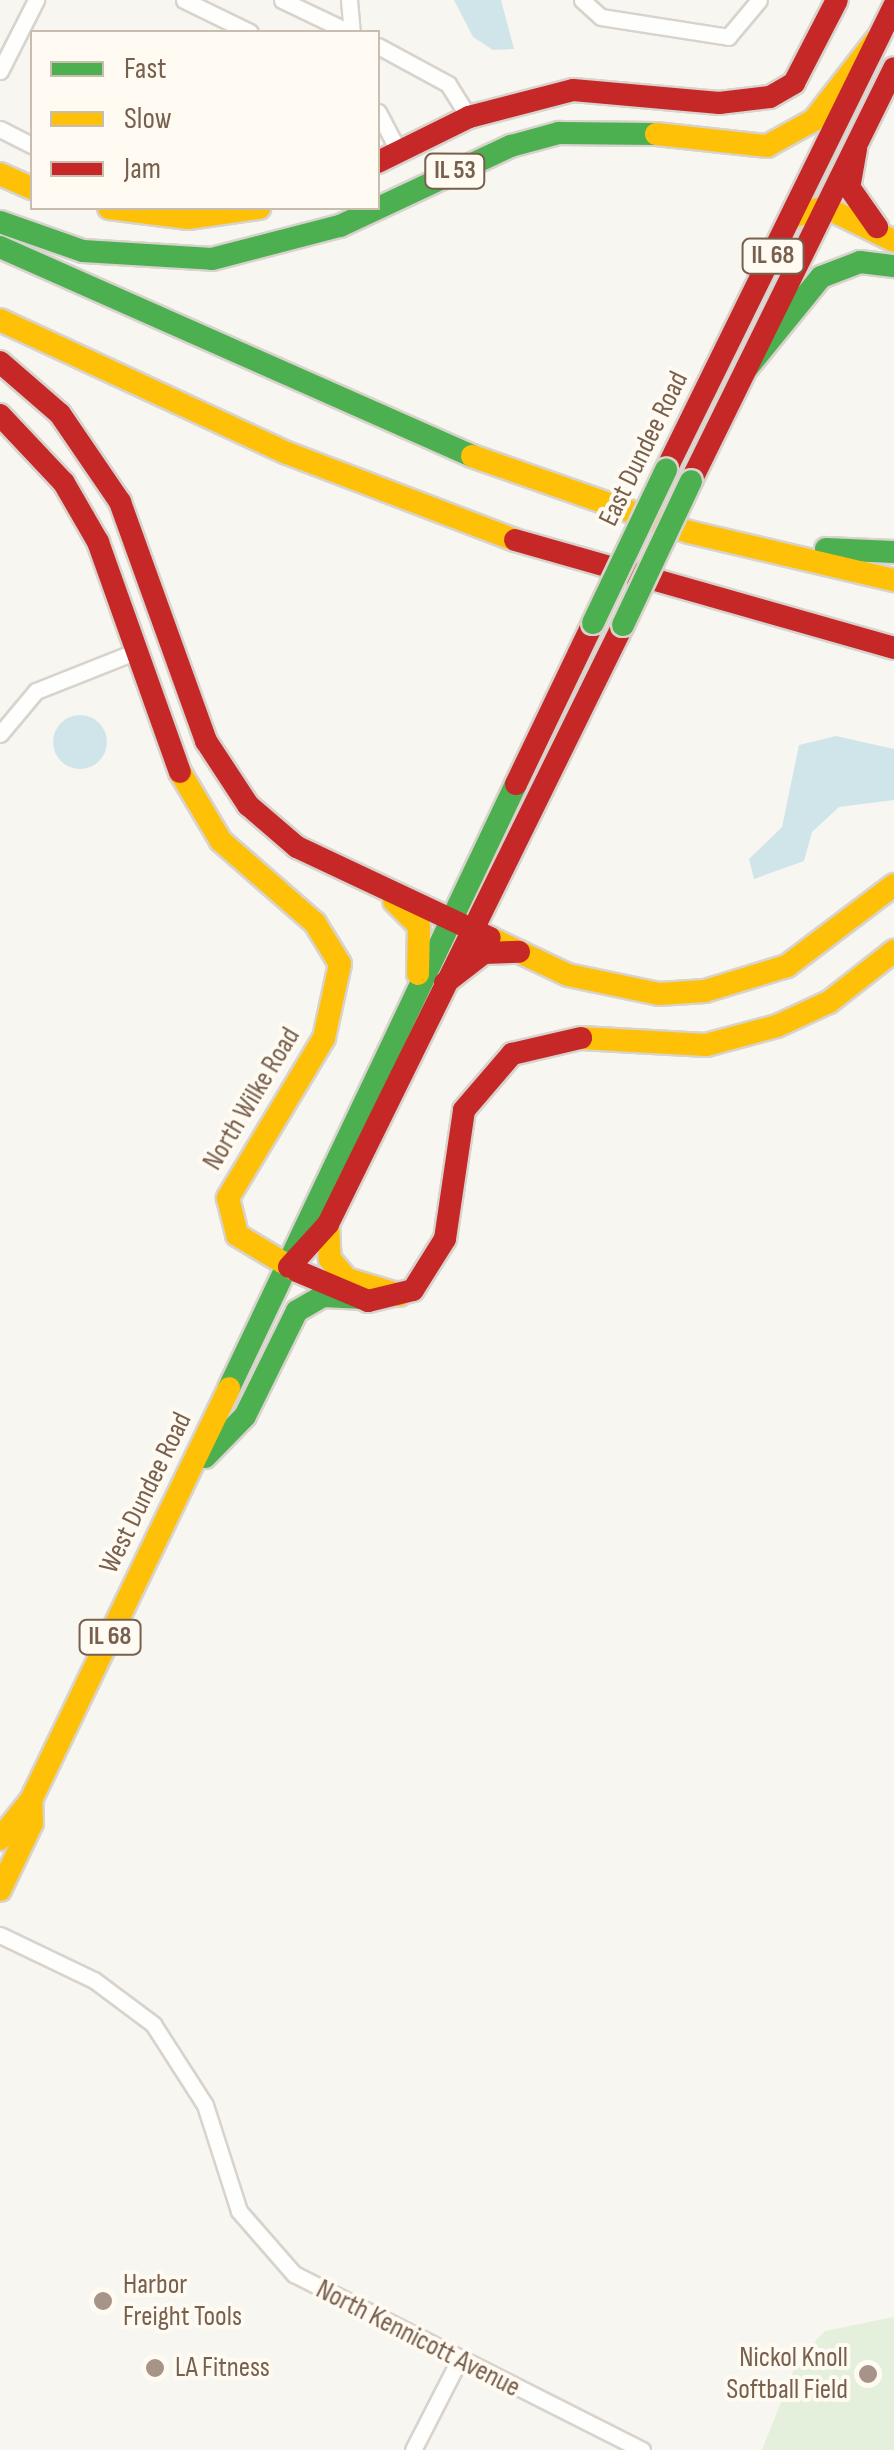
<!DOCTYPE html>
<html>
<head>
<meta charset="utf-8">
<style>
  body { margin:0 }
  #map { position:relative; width:894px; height:2450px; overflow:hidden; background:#f8f6f0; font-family:"Sofia Sans Condensed",sans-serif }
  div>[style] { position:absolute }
  .green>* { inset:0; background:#e4f0db }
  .water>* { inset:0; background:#d0e5ea }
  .round { border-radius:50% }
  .roads { filter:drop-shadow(2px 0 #d8d3cd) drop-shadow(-2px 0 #d8d3cd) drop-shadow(0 2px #d8d3cd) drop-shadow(0 -2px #d8d3cd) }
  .street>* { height:15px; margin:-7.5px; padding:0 7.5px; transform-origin:7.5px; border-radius:7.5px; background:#fefefd }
  .fast>* { height:22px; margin:-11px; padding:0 11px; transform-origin:11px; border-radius:11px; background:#4caf50 }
  .slow>* { height:22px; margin:-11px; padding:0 11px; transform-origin:11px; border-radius:11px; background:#ffc107 }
  .jam>* { height:22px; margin:-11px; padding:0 11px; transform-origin:11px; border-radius:11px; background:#c62828 }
  .bridges { filter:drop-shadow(2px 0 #dad3cc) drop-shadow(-2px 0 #dad3cc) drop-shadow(0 2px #dad3cc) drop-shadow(0 -2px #dad3cc) }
  .fast-bridge>* { height:22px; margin:-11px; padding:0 11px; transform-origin:11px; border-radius:11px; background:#4caf50 }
  .dots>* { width:28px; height:28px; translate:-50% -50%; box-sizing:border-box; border:5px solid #fffbf2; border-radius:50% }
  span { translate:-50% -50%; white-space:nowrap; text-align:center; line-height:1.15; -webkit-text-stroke:8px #fffbf2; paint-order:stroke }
  .shield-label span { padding:2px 8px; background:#fffbf2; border:2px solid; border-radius:8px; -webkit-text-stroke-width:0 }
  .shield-label { font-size:25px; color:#78604e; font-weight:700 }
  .street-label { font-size:28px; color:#78604e }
  .poi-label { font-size:28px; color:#78604e }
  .left { translate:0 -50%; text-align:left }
  .right { translate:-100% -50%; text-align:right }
  .legend { position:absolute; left:30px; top:30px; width:350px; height:180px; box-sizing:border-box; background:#fffbf2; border:2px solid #c9bdb0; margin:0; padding:12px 18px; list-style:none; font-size:30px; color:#78604e }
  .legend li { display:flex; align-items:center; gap:20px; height:50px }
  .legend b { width:50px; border:2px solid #c9bdb0 }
</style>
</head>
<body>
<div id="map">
  <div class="green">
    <div style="clip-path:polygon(894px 2317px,894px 2450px,762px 2450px,798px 2359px,825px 2331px)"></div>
  </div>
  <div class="water">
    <div style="clip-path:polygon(454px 0,501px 0,514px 49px,493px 50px,473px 37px)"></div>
    <div class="round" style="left:53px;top:715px;width:54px;height:54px"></div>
    <div style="clip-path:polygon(836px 736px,894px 749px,894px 800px,839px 807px,812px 832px,804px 861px,754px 879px,749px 859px,782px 827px,799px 745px)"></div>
  </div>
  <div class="roads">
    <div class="street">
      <div style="left:184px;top:0;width:73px;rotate:25.9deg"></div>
      <div style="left:282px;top:0;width:74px;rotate:25.5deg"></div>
      <div style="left:349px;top:0;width:32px;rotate:85deg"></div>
      <div style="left:582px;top:0;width:25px;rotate:42deg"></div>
      <div style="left:601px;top:17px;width:129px;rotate:8.9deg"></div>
      <div style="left:728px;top:37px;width:48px;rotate:-50deg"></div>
      <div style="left:378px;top:46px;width:80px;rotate:28.5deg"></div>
      <div style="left:448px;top:84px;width:39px;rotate:58deg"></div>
      <div style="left:0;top:71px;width:80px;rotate:-63.1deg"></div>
      <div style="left:378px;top:112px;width:45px;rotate:62.3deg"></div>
      <div style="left:0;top:129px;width:36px;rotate:27deg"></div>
      <div style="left:0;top:734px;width:56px;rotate:-50.1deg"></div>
      <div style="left:36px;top:691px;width:103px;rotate:-21.6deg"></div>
      <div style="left:0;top:1935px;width:104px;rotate:25.6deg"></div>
      <div style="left:94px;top:1980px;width:74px;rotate:36.7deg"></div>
      <div style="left:153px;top:2024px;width:96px;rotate:57.3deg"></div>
      <div style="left:205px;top:2105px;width:111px;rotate:72.2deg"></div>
      <div style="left:239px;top:2211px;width:84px;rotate:48.9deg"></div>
      <div style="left:294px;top:2274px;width:390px;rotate:26.8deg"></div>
      <div style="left:413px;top:2450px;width:97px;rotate:-62.9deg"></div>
    </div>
    <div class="fast">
      <div style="left:0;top:222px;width:88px;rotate:19.3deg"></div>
      <div style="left:83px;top:251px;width:129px;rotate:3.5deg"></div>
      <div style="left:212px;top:259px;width:132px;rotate:-14.5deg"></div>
      <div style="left:340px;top:226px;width:189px;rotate:-25.1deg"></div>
      <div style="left:511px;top:146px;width:50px;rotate:-15.2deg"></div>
      <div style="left:559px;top:133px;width:97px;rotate:0.6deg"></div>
      <div style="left:0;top:247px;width:516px;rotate:23.88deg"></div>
      <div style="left:747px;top:368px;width:117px;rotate:-50.9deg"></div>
      <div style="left:821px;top:277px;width:42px;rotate:-21deg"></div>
      <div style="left:860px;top:262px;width:34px;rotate:7deg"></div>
      <div style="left:826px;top:549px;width:68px;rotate:2.5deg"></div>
      <div style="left:229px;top:1388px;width:669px;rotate:-64.58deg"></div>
      <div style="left:205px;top:1457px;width:57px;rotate:-45.7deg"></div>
      <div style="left:245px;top:1416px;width:117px;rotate:-63.7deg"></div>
      <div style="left:297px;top:1311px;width:30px;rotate:-30deg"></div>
      <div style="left:323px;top:1296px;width:36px;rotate:3deg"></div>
    </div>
    <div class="slow">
      <div style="left:656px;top:134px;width:112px;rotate:6.2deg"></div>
      <div style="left:767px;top:146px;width:54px;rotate:-29deg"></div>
      <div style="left:814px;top:120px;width:101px;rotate:-52.2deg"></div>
      <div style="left:0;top:174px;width:35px;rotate:24deg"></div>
      <div style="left:109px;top:208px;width:80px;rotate:7.2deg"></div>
      <div style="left:188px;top:218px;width:72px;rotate:-8deg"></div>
      <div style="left:792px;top:217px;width:34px;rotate:-17deg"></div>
      <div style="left:825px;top:207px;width:77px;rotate:26.2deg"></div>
      <div style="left:0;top:320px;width:316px;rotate:24.9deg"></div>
      <div style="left:287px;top:453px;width:244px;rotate:20.9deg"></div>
      <div style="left:472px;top:456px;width:230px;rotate:19.3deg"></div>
      <div style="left:689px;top:532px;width:211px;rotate:13.2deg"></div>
      <div style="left:180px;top:772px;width:80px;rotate:59.3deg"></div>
      <div style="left:221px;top:841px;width:125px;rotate:41.1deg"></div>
      <div style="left:315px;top:923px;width:48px;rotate:58.6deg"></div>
      <div style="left:340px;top:964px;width:76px;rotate:102.2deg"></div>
      <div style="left:324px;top:1038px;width:187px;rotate:121deg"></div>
      <div style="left:228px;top:1198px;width:38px;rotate:76deg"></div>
      <div style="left:237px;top:1235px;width:70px;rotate:31deg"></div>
      <div style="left:394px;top:901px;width:35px;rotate:45deg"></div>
      <div style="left:419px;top:926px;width:48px;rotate:91.2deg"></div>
      <div style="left:490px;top:938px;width:86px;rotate:25.4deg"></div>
      <div style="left:568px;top:975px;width:93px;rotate:11.8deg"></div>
      <div style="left:659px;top:994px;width:46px;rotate:-3.7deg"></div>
      <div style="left:705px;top:991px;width:86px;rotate:-17deg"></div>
      <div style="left:787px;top:966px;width:134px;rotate:-37.1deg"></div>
      <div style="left:581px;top:1038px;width:125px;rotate:3.2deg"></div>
      <div style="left:706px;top:1045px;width:73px;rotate:-15deg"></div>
      <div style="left:777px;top:1026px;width:57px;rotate:-24.8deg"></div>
      <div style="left:829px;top:1002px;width:83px;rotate:-38.1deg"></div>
      <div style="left:328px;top:1226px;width:33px;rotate:87deg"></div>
      <div style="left:330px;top:1259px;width:26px;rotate:50deg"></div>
      <div style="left:347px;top:1279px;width:55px;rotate:16.8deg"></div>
      <div style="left:0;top:1839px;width:50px;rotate:-51.5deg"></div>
      <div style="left:31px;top:1800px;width:457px;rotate:-64.3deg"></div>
      <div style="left:0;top:1890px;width:74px;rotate:-64.5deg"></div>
      <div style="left:32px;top:1823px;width:23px;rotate:-92deg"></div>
    </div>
    <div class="jam">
      <div style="left:856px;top:149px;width:39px;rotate:100deg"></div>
      <div style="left:849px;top:187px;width:49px;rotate:55deg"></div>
      <div style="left:378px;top:162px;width:102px;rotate:-26.3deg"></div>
      <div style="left:469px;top:117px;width:107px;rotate:-14.6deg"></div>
      <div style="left:573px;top:90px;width:147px;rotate:5.1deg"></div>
      <div style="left:719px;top:103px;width:51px;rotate:-6.7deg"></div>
      <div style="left:770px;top:97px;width:28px;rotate:-30deg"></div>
      <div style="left:794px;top:83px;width:93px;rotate:-62.6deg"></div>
      <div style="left:0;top:362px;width:79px;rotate:40.9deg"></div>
      <div style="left:60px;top:414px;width:107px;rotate:55.7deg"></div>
      <div style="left:120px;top:502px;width:254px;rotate:70.2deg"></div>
      <div style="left:206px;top:741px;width:77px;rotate:56.7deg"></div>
      <div style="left:248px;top:805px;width:65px;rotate:40.6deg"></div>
      <div style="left:297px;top:847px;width:213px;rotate:25.2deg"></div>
      <div style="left:0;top:415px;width:93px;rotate:46.7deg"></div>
      <div style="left:64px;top:483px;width:68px;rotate:60deg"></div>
      <div style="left:98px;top:542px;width:244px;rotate:70.4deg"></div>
      <div style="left:666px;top:470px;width:517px;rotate:-63.83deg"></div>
      <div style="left:691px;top:481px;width:460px;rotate:-63.8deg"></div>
      <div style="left:515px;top:540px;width:394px;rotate:15.9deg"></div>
      <div style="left:516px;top:784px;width:178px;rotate:-64.4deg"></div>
      <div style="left:445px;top:983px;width:49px;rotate:-37.6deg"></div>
      <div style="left:484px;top:953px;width:35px;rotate:-2deg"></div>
      <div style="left:289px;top:1267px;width:58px;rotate:-47.8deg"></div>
      <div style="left:328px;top:1224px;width:668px;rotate:-63.78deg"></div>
      <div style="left:297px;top:1271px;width:77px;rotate:22.9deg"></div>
      <div style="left:368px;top:1301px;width:46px;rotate:-13.7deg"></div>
      <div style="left:413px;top:1290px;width:60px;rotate:-57.9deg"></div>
      <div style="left:445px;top:1239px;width:130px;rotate:-81.6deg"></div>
      <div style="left:464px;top:1110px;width:74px;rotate:-49.4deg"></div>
      <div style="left:512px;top:1054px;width:71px;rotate:-13.1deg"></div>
    </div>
  </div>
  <div class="bridges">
    <div class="fast-bridge">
      <div style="left:593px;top:623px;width:170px;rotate:-64.5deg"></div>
      <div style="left:623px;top:625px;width:159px;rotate:-64.7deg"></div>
    </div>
  </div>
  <div class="dots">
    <div style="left:103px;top:2301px;background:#a59487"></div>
    <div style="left:155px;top:2368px;background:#a59487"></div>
    <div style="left:868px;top:2374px;background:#a59487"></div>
  </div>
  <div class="shield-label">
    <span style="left:455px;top:171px">IL 53</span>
    <span style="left:773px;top:256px">IL 68</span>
    <span style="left:110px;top:1637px">IL 68</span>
  </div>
  <div class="street-label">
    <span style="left:644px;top:449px;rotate:-64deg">East Dundee Road</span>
    <span style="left:252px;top:1099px;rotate:-59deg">North Wilke Road</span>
    <span style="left:146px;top:1493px;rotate:-64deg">West Dundee Road</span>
    <span style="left:418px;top:2339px;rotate:27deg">North Kennicott Avenue</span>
  </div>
  <div class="poi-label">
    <span class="left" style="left:123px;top:2301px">Harbor<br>Freight Tools</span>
    <span class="right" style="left:848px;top:2374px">Nickol Knoll<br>Softball Field</span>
    <span class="left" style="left:175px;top:2368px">LA Fitness</span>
  </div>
  <ul class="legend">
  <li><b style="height:12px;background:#4caf50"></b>Fast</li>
  <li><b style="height:12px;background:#ffc107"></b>Slow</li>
  <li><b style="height:12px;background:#c62828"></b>Jam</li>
  </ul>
</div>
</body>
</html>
